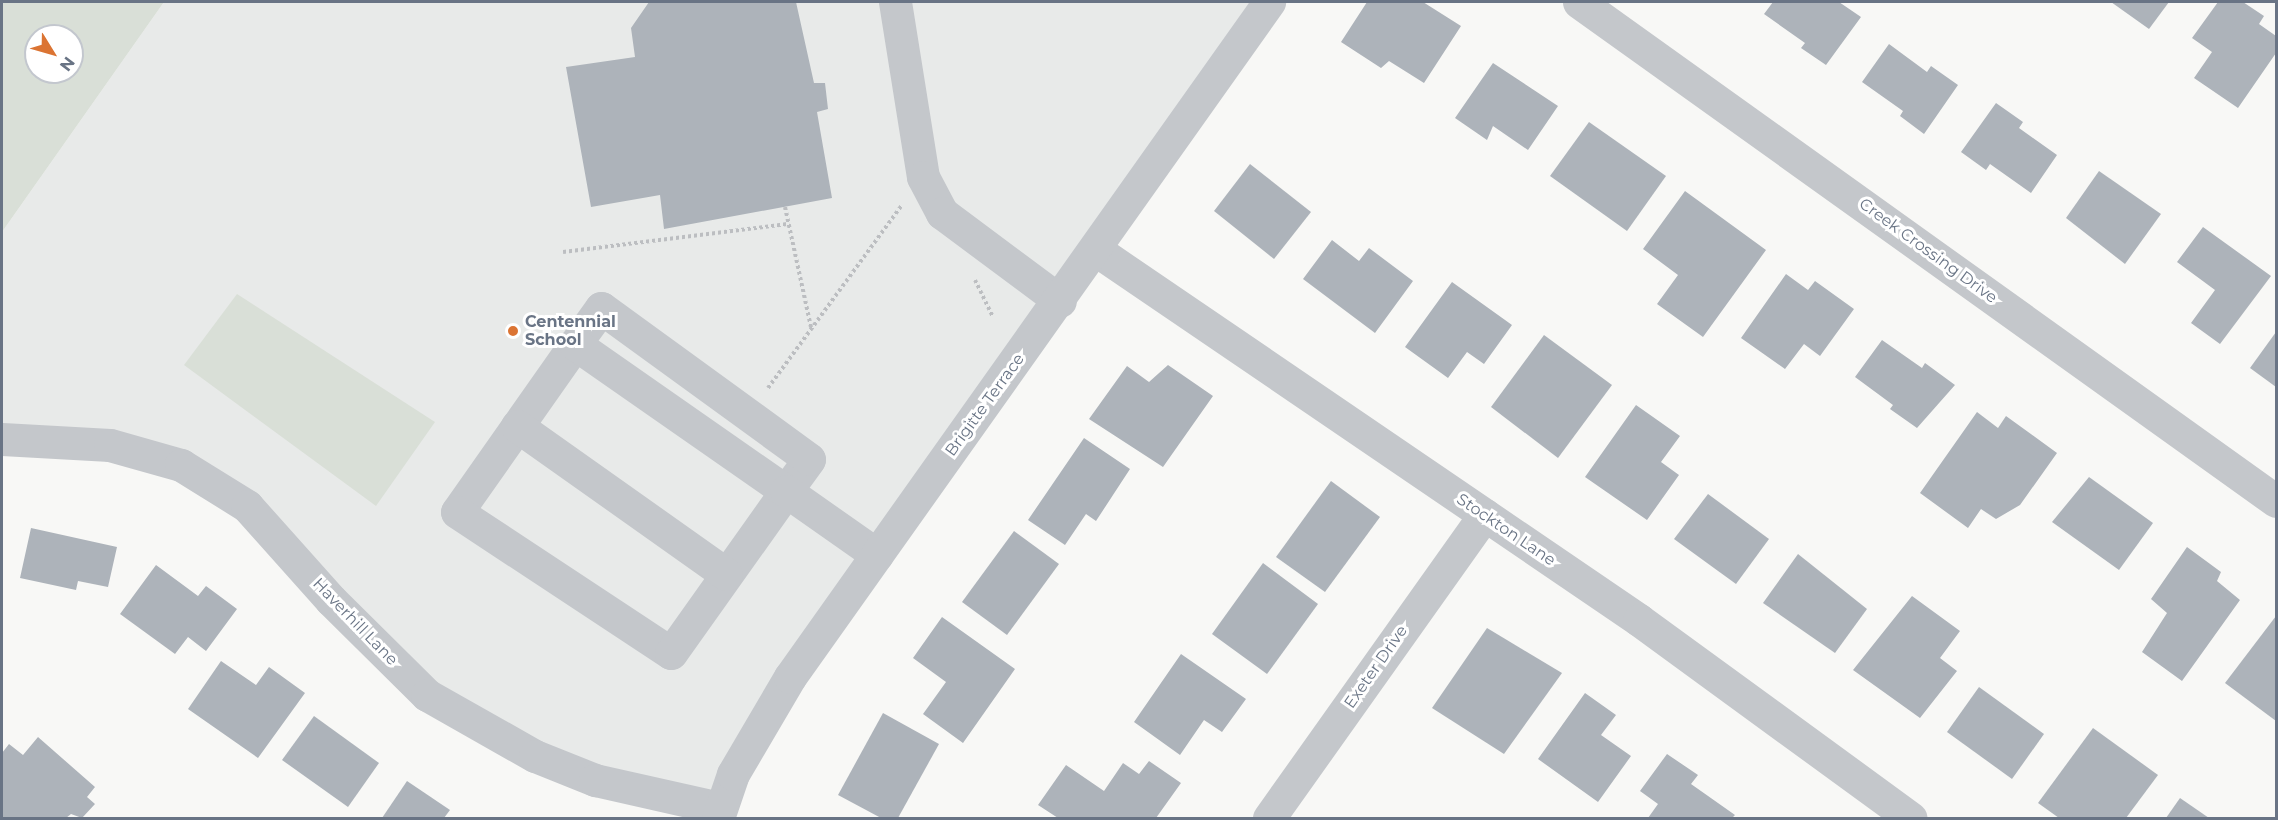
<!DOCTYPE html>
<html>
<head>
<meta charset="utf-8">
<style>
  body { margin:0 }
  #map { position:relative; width:2278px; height:820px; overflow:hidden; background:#f8f8f6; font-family:Montserrat,sans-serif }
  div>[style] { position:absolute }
  .built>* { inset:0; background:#e8eae9 }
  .green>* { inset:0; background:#d9dfd7 }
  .building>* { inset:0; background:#adb3ba }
  .path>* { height:4px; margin-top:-2px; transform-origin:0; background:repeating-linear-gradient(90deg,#bcbec1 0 3px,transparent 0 6px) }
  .minor>* { height:33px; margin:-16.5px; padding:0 16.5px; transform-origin:16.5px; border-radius:16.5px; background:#c4c7cb }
  .dots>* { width:16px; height:16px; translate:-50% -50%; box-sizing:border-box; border:3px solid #fff; border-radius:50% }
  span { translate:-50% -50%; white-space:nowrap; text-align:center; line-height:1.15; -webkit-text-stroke:6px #fff; paint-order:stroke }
  .street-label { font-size:16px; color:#697485 }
  .poi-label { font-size:16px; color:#697485; font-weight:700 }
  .left { translate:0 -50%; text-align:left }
  .frame { position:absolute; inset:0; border:3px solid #697485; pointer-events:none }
  .north { position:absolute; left:24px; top:24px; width:60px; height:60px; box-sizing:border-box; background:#fff; border:2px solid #c3c7ce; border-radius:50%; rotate:127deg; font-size:16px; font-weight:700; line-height:24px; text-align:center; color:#697485 }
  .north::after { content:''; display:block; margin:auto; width:21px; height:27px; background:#db7433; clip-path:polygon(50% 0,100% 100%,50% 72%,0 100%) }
</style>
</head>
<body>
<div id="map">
  <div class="built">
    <div style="clip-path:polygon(164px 2px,1258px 2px,713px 802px,599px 774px,432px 690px,250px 498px,2px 430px,2px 232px)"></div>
  </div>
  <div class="green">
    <div style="clip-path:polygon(evenodd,2px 2px,164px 2px,2px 232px,2px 2px,36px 36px,72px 36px,72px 72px,36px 72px,36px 36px)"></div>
    <div style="clip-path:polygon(237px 294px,435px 422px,376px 506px,184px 365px)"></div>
  </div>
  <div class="building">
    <div style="clip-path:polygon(649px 2px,796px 2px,814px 83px,825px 83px,828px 109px,817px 112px,832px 198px,664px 229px,660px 195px,591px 207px,566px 67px,635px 57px,631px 28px)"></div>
    <div style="clip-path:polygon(1367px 2px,1423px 2px,1461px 26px,1424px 83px,1389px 61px,1381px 68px,1341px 42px)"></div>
    <div style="clip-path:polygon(1773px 2px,1839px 2px,1861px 17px,1826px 65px,1801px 48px,1805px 43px,1764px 14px)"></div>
    <div style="clip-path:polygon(2111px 2px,2169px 2px,2149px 29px)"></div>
    <div style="clip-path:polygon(2218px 2px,2243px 2px,2264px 16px,2259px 24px,2276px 36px,2276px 53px,2238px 108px,2194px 78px,2212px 52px,2192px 38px)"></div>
    <div style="clip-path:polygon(1889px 44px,1927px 72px,1931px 66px,1958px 85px,1924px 134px,1900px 116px,1903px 111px,1862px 82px)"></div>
    <div style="clip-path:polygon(1493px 63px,1558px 106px,1528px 150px,1493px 126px,1487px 140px,1455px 118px)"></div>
    <div style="clip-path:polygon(1996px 103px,2023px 122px,2019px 128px,2057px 155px,2031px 193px,1990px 164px,1986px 170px,1961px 152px)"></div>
    <div style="clip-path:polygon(1589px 122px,1666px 176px,1627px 231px,1550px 176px)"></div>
    <div style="clip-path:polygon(1250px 164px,1311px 212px,1274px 259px,1214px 211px)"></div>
    <div style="clip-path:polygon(2099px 171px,2161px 214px,2125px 264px,2066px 218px)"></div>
    <div style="clip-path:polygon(1685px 191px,1766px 250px,1703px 337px,1657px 304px,1678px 275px,1643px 249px)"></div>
    <div style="clip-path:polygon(2203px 227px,2271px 276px,2220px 344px,2191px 323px,2215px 290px,2177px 262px)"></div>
    <div style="clip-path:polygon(1332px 240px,1359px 261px,1369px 248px,1413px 281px,1375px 333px,1303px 279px)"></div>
    <div style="clip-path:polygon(1786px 274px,1808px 290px,1815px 281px,1854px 309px,1820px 356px,1804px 344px,1785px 369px,1741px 338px)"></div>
    <div style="clip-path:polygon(1452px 282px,1512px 325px,1484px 364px,1467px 352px,1448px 378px,1405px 347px)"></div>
    <div style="clip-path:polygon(2276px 332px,2276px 387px,2250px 368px)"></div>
    <div style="clip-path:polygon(1544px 335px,1612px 385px,1558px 458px,1491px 407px)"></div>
    <div style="clip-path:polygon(1882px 340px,1922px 368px,1925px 363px,1955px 385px,1917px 428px,1890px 409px,1893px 405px,1855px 377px)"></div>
    <div style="clip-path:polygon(1168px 365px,1213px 396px,1163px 467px,1089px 419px,1127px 366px,1149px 382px)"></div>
    <div style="clip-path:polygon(1636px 405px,1680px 436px,1661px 462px,1679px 475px,1647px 520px,1585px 477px)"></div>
    <div style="clip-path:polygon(1977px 412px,1998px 428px,2006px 416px,2057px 453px,2020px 505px,1996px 519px,1981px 509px,1968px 528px,1920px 493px)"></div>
    <div style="clip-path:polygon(1084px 438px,1130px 469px,1096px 521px,1086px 514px,1065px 545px,1028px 520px)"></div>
    <div style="clip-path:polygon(2089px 477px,2153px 523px,2119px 570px,2052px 522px)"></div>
    <div style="clip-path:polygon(1331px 481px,1380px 517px,1325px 592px,1276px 557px)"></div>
    <div style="clip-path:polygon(1708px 494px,1769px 539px,1736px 584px,1674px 539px)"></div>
    <div style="clip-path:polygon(31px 528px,117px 547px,108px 587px,78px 581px,76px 590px,20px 578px)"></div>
    <div style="clip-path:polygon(1014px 531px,1059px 564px,1007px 635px,962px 602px)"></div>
    <div style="clip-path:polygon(2187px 547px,2221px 572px,2217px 581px,2240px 600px,2182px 681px,2142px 652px,2167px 613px,2151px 599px)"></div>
    <div style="clip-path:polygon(1798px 554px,1867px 609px,1835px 653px,1763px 603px)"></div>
    <div style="clip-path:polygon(1263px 563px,1318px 604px,1267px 674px,1212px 634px)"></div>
    <div style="clip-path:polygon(156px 565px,198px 596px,206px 586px,237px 609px,206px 651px,188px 637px,175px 654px,120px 614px)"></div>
    <div style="clip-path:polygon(1912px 596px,1960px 631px,1940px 658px,1957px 671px,1920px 718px,1853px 670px)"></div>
    <div style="clip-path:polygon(2276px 616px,2276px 721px,2225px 683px)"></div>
    <div style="clip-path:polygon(942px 617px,1015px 669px,963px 743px,923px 714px,946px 682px,913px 658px)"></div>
    <div style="clip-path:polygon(1487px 628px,1562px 673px,1504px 754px,1432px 708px)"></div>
    <div style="clip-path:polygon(1181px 654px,1246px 699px,1222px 732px,1204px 720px,1180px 755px,1134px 722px)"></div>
    <div style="clip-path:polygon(221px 661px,256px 685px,269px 667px,305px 693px,258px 758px,188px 709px)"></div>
    <div style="clip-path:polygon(1979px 687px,2044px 734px,2012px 779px,1947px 732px)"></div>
    <div style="clip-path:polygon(1585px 693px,1616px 715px,1601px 735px,1631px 756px,1598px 802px,1538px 759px)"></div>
    <div style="clip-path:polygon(883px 713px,939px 744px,898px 818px,881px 818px,838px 795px)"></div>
    <div style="clip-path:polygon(314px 716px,379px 763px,348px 807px,282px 760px)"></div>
    <div style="clip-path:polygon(2093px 728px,2158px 775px,2126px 818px,2059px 818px,2038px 803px)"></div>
    <div style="clip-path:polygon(38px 737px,95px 787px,87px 797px,95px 804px,82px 818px,71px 814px,66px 818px,2px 818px,2px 753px,9px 744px,23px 755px)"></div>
    <div style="clip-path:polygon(1667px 754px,1698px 775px,1691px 784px,1735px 815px,1732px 818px,1648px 818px,1658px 804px,1640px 791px)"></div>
    <div style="clip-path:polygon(1149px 761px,1181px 783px,1156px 818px,1058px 818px,1038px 805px,1066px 765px,1104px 791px,1123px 763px,1139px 774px)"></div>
    <div style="clip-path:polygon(407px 781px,450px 810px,444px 818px,382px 818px)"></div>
    <div style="clip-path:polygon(2180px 798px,2209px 818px,2166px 818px)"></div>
  </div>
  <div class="path">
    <div style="left:785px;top:207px;width:123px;rotate:77.8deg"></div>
    <div style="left:563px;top:252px;width:228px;rotate:-7.1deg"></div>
    <div style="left:975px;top:280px;width:41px;rotate:64.1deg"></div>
    <div style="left:768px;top:388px;width:227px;rotate:-53.8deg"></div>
  </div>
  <div class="minor">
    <div style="left:895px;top:2px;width:177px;rotate:80.9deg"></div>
    <div style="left:923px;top:177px;width:41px;rotate:62.2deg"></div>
    <div style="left:942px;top:213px;width:147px;rotate:36.7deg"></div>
    <div style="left:1579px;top:2px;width:857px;rotate:35.6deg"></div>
    <div style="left:1096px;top:250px;width:657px;rotate:34.27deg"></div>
    <div style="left:1639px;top:620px;width:336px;rotate:36.1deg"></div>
    <div style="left:575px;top:344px;width:205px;rotate:125.1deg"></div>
    <div style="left:457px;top:512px;width:256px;rotate:33.4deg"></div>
    <div style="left:671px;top:653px;width:199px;rotate:-54.6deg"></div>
    <div style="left:786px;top:491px;width:39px;rotate:-54deg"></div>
    <div style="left:809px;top:459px;width:257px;rotate:-144deg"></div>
    <div style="left:601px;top:308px;width:44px;rotate:125.8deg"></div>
    <div style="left:575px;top:344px;width:257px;rotate:34.9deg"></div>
    <div style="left:786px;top:491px;width:111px;rotate:35.1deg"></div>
    <div style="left:517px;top:426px;width:256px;rotate:35.3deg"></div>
    <div style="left:2px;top:439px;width:108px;rotate:3.2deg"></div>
    <div style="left:110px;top:445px;width:74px;rotate:15.7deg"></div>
    <div style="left:181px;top:465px;width:78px;rotate:31.8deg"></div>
    <div style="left:247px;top:506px;width:126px;rotate:48.2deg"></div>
    <div style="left:331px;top:600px;width:135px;rotate:44.7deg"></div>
    <div style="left:427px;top:695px;width:124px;rotate:29.5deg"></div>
    <div style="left:535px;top:756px;width:65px;rotate:21.8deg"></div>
    <div style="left:595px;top:780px;width:127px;rotate:12.7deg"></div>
    <div style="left:718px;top:818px;width:46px;rotate:-71.2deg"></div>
    <div style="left:733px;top:774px;width:113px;rotate:-59.6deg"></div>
    <div style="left:790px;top:677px;width:828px;rotate:-54.64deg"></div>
    <div style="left:1269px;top:818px;width:372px;rotate:-54.6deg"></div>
  </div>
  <div class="dots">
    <div style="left:513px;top:331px;background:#db7433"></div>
  </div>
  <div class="street-label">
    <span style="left:1928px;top:251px;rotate:36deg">Creek Crossing Drive</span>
    <span style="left:985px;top:405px;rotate:-54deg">Brigitte Terrace</span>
    <span style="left:1506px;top:530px;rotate:34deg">Stockton Lane</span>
    <span style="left:355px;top:622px;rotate:46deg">Haverhill Lane</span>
    <span style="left:1376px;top:667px;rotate:-55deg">Exeter Drive</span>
  </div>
  <div class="poi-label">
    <span class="left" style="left:525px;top:331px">Centennial<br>School</span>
  </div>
  <div class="frame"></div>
  <div class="north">N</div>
</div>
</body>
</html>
